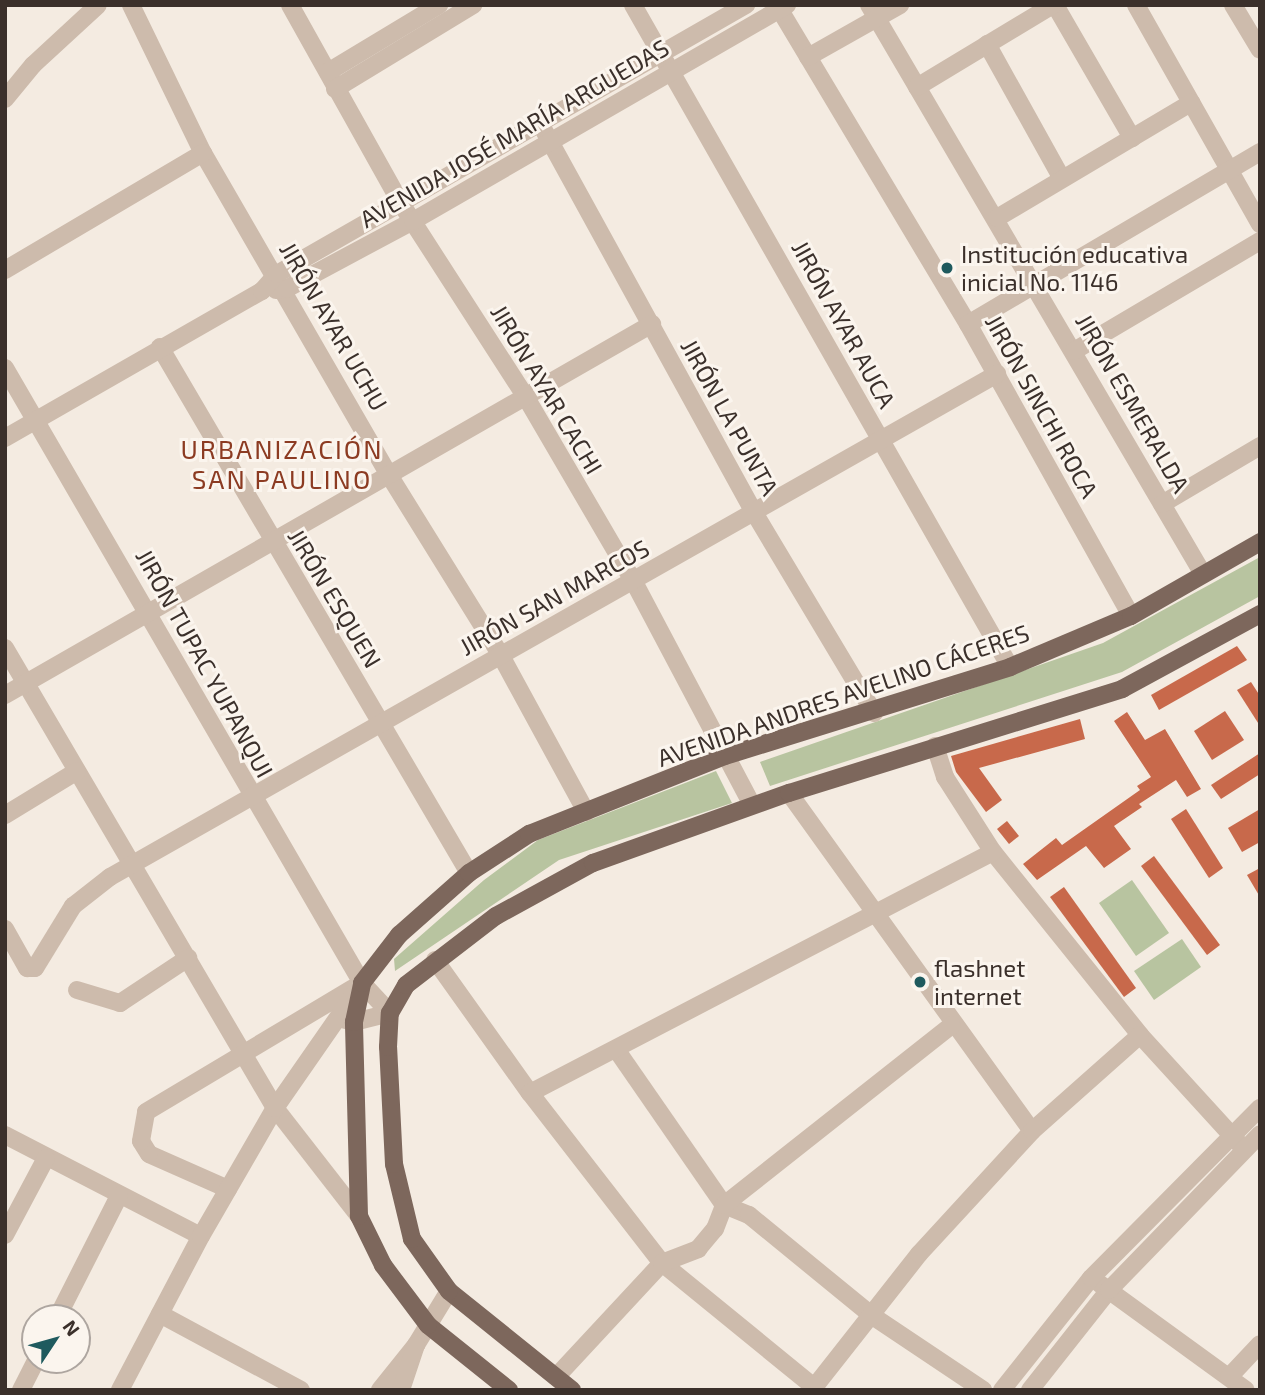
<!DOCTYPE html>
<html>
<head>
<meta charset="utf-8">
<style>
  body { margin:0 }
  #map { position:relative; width:1265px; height:1395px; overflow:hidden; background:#f4ebe1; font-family:"Exo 2",sans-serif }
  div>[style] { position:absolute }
  .green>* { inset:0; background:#b8c4a0 }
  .building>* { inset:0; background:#c8694b }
  .minor>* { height:18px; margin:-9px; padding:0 9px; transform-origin:9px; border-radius:9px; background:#cdbbac }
  .major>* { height:18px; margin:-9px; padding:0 9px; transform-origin:9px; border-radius:9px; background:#7d675c }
  .dots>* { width:19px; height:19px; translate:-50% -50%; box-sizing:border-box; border:4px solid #fbf5ee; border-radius:50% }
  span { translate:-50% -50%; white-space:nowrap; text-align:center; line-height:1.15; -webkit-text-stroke:6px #fbf5ee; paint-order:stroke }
  .street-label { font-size:24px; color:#3b302b }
  .poi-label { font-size:24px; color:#3b302b }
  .left { translate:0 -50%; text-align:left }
  .neighbourhood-label { font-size:26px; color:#8c3b22; letter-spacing:2px }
  .frame { position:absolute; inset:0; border:7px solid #3b302b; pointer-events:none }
  .north { position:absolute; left:21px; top:1304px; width:70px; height:70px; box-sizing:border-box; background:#fbf5ee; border:2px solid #aea6a0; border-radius:50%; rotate:54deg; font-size:19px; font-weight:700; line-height:28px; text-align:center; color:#3b302b }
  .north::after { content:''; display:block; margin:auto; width:24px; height:32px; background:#1f5a5e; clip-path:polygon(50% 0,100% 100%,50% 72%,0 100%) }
</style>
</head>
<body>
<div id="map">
  <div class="green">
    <div style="clip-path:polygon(1260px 557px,1260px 596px,1122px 672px,770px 786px,760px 762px,1103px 643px)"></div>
    <div style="clip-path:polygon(716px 771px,732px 803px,559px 860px,395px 971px,394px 959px,484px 880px,538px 840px)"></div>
    <div style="clip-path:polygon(1132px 880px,1169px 933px,1136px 956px,1099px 903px)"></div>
    <div style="clip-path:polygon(1182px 939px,1201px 967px,1154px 1000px,1134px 971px)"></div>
  </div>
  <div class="building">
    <div style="clip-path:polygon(1237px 646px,1247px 660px,1159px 710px,1151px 695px)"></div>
    <div style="clip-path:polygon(1251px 682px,1260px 696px,1260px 726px,1237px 690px)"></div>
    <div style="clip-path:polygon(1225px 711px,1244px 740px,1212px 760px,1194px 731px)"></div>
    <div style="clip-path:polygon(1127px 712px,1145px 740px,1165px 729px,1201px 789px,1187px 797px,1176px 780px,1139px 804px,1142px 807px,1114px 826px,1131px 849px,1104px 868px,1086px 846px,1037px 880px,1023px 864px,1056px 838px,1062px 845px,1140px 790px,1137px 786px,1151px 777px,1114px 721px)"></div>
    <div style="clip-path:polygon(1080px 719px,1085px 739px,979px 768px,1002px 800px,986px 812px,956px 772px,951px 756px)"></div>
    <div style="clip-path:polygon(1260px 753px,1260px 774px,1221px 799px,1211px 785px)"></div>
    <div style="clip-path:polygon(1186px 809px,1223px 868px,1209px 878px,1171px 819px)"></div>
    <div style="clip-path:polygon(1260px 809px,1260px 842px,1242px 852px,1228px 828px)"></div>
    <div style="clip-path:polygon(1007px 821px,1019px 836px,1009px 844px,997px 829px)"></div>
    <div style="clip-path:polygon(1154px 856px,1220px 945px,1207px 955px,1141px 866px)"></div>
    <div style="clip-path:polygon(1260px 868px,1260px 897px,1247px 875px)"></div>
    <div style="clip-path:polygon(1064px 887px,1136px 988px,1124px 997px,1050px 897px)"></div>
  </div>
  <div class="minor">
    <div style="left:131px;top:5px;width:165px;rotate:64.1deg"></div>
    <div style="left:203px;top:153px;width:372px;rotate:60deg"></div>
    <div style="left:389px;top:475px;width:211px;rotate:58.2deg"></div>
    <div style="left:500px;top:654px;width:180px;rotate:61.4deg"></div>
    <div style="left:290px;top:5px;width:229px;rotate:60.8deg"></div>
    <div style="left:402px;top:205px;width:225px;rotate:57.2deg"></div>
    <div style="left:524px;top:394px;width:218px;rotate:59.7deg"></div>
    <div style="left:634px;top:582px;width:252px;rotate:62.1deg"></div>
    <div style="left:633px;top:5px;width:762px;rotate:60.34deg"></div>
    <div style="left:777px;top:5px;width:372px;rotate:59.1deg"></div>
    <div style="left:968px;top:324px;width:334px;rotate:60.8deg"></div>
    <div style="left:869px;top:5px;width:660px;rotate:59.59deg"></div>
    <div style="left:1055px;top:5px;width:154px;rotate:59.9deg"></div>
    <div style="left:1136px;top:5px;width:252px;rotate:60.5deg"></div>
    <div style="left:1233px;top:5px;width:52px;rotate:59deg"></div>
    <div style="left:987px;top:44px;width:154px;rotate:60.9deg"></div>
    <div style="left:808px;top:57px;width:106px;rotate:-29.5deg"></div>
    <div style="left:328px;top:72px;width:130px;rotate:-31.1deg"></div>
    <div style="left:917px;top:87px;width:159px;rotate:-31.1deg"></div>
    <div style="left:335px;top:89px;width:162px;rotate:-31.3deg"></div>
    <div style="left:5px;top:99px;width:44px;rotate:-50.5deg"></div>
    <div style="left:33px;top:65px;width:88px;rotate:-42.7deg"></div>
    <div style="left:541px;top:125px;width:444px;rotate:61.2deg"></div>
    <div style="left:755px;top:514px;width:232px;rotate:59.1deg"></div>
    <div style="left:997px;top:218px;width:226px;rotate:-30.7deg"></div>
    <div style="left:5px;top:270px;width:230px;rotate:-30.6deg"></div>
    <div style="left:276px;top:290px;width:10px;rotate:-6deg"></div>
    <div style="left:286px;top:289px;width:144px;rotate:-28.2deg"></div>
    <div style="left:413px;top:221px;width:432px;rotate:-30deg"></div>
    <div style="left:968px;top:324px;width:339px;rotate:-30.5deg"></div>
    <div style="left:160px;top:347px;width:610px;rotate:59.57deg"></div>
    <div style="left:1074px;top:351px;width:216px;rotate:-30.6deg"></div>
    <div style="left:5px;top:368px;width:711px;rotate:59.87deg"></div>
    <div style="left:362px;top:983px;width:41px;rotate:47deg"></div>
    <div style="left:5px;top:438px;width:296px;rotate:-29.8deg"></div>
    <div style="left:262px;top:291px;width:23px;rotate:-49deg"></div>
    <div style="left:277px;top:274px;width:541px;rotate:-29.84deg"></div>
    <div style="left:1162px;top:504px;width:114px;rotate:-30.6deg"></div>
    <div style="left:5px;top:648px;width:533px;rotate:59.59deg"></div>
    <div style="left:275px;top:1108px;width:137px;rotate:52.1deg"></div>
    <div style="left:5px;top:695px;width:746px;rotate:-29.83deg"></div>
    <div style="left:935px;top:746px;width:33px;rotate:72deg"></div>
    <div style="left:945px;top:777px;width:89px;rotate:57.4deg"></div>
    <div style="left:993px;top:852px;width:235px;rotate:51.2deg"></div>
    <div style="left:1140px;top:1035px;width:154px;rotate:47.6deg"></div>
    <div style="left:789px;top:793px;width:416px;rotate:54.3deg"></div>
    <div style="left:5px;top:815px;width:84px;rotate:-31.4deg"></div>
    <div style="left:5px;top:929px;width:45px;rotate:60.6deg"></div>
    <div style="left:27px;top:968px;width:8px"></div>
    <div style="left:35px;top:968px;width:73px;rotate:-58.5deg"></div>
    <div style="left:73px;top:906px;width:47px;rotate:-38.1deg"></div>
    <div style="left:110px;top:877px;width:1020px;rotate:-29.56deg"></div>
    <div style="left:435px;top:960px;width:163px;rotate:54.5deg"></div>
    <div style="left:530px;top:1093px;width:215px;rotate:52.2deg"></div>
    <div style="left:662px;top:1263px;width:196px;rotate:39.2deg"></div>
    <div style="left:77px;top:990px;width:45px;rotate:16.8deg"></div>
    <div style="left:120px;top:1003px;width:82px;rotate:-33.5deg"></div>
    <div style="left:342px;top:1019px;width:12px;rotate:14deg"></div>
    <div style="left:354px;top:1022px;width:37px;rotate:-14deg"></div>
    <div style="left:618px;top:1052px;width:186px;rotate:55.3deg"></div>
    <div style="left:724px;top:1205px;width:27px;rotate:22deg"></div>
    <div style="left:749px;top:1215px;width:158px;rotate:39.3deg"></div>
    <div style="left:871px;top:1315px;width:135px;rotate:33.8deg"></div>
    <div style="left:530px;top:1093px;width:522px;rotate:-27.5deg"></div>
    <div style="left:5px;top:1135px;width:220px;rotate:27.3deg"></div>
    <div style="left:228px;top:1189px;width:86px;rotate:-156.1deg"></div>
    <div style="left:149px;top:1154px;width:15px;rotate:-122deg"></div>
    <div style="left:141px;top:1141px;width:29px;rotate:-80deg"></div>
    <div style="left:146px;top:1112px;width:241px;rotate:-30.9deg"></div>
    <div style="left:5px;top:1235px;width:87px;rotate:-62deg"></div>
    <div style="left:1100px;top:1284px;width:180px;rotate:36deg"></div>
    <div style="left:160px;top:1314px;width:160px;rotate:28.3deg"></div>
    <div style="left:57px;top:1318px;width:137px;rotate:-63.1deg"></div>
    <div style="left:556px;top:1377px;width:156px;rotate:-47.1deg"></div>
    <div style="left:662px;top:1263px;width:39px;rotate:-21deg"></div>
    <div style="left:698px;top:1249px;width:26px;rotate:-50deg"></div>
    <div style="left:715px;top:1229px;width:26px;rotate:-69deg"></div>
    <div style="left:724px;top:1205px;width:290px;rotate:-38.3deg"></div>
    <div style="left:1229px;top:1377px;width:45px;rotate:-46.8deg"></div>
    <div style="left:21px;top:1390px;width:34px;rotate:-63deg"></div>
    <div style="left:120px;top:1390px;width:174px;rotate:-62.3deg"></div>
    <div style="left:201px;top:1236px;width:148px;rotate:-60deg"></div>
    <div style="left:275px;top:1108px;width:152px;rotate:-55.2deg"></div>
    <div style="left:380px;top:1390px;width:58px;rotate:-51.3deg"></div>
    <div style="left:416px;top:1345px;width:63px;rotate:-58.6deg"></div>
    <div style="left:401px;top:1390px;width:47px;rotate:-71.6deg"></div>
    <div style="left:812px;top:1390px;width:173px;rotate:-51.8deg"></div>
    <div style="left:919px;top:1254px;width:167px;rotate:-47.4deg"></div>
    <div style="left:1032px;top:1131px;width:144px;rotate:-41.6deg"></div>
    <div style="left:1002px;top:1390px;width:143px;rotate:-51.5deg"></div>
    <div style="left:1091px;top:1278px;width:240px;rotate:-45.2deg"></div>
    <div style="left:1030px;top:1390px;width:127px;rotate:-51.7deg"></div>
    <div style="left:1109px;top:1290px;width:217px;rotate:-45.9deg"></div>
  </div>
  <div class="major">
    <div style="left:509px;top:1390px;width:104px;rotate:-141.3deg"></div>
    <div style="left:428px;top:1325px;width:75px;rotate:-126.9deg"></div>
    <div style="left:383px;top:1265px;width:55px;rotate:-116.1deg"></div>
    <div style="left:359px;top:1216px;width:194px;rotate:-91.5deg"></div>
    <div style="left:354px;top:1022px;width:40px;rotate:-78deg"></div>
    <div style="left:362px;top:983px;width:61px;rotate:-52.4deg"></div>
    <div style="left:399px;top:935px;width:94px;rotate:-41.5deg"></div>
    <div style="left:469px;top:873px;width:72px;rotate:-33deg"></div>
    <div style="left:529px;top:834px;width:211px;rotate:-21.7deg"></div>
    <div style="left:725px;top:756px;width:299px;rotate:-17.3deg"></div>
    <div style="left:1010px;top:667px;width:131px;rotate:-22.9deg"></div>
    <div style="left:1131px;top:616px;width:149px;rotate:-29.8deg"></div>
    <div style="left:572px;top:1390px;width:158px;rotate:-141.2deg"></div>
    <div style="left:449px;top:1291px;width:64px;rotate:-125.4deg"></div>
    <div style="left:412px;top:1239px;width:77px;rotate:-103.5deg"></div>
    <div style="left:394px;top:1164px;width:117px;rotate:-92.9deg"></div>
    <div style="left:388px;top:1047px;width:34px;rotate:-87deg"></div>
    <div style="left:390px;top:1013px;width:32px;rotate:-60deg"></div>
    <div style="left:406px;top:985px;width:113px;rotate:-37.5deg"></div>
    <div style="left:496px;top:916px;width:111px;rotate:-28.7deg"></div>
    <div style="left:593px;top:863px;width:208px;rotate:-19.7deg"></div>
    <div style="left:789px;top:793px;width:349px;rotate:-17.3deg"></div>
    <div style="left:1122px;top:689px;width:157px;rotate:-28.5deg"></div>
  </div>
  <div class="dots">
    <div style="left:947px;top:268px;background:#1f5a5e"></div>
    <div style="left:920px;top:982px;background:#1f5a5e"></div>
  </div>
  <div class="street-label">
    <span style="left:514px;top:133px;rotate:-30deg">AVENIDA JOSÉ MARÍA ARGUEDAS</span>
    <span style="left:844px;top:324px;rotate:61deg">JIRÓN AYAR AUCA</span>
    <span style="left:334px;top:326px;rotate:60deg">JIRÓN AYAR UCHU</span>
    <span style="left:547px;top:389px;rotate:59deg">JIRÓN AYAR CACHI</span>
    <span style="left:1133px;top:403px;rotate:60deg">JIRÓN ESMERALDA</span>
    <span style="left:1042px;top:406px;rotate:61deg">JIRÓN SINCHI ROCA</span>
    <span style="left:730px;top:417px;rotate:61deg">JIRÓN LA PUNTA</span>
    <span style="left:554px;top:597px;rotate:-29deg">JIRÓN SAN MARCOS</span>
    <span style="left:335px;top:598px;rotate:59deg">JIRÓN ESQUEN</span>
    <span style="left:205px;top:663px;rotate:61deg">JIRÓN TUPAC YUPANQUI</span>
    <span style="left:843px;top:695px;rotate:-19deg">AVENIDA ANDRES AVELINO CÁCERES</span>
  </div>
  <div class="poi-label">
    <span class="left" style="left:961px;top:268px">Institución educativa<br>inicial No. 1146</span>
    <span class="left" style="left:934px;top:982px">flashnet<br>internet</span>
  </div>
  <div class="neighbourhood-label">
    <span style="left:282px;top:464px">URBANIZACIÓN<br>SAN PAULINO</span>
  </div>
  <div class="frame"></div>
  <div class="north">N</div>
</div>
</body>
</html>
